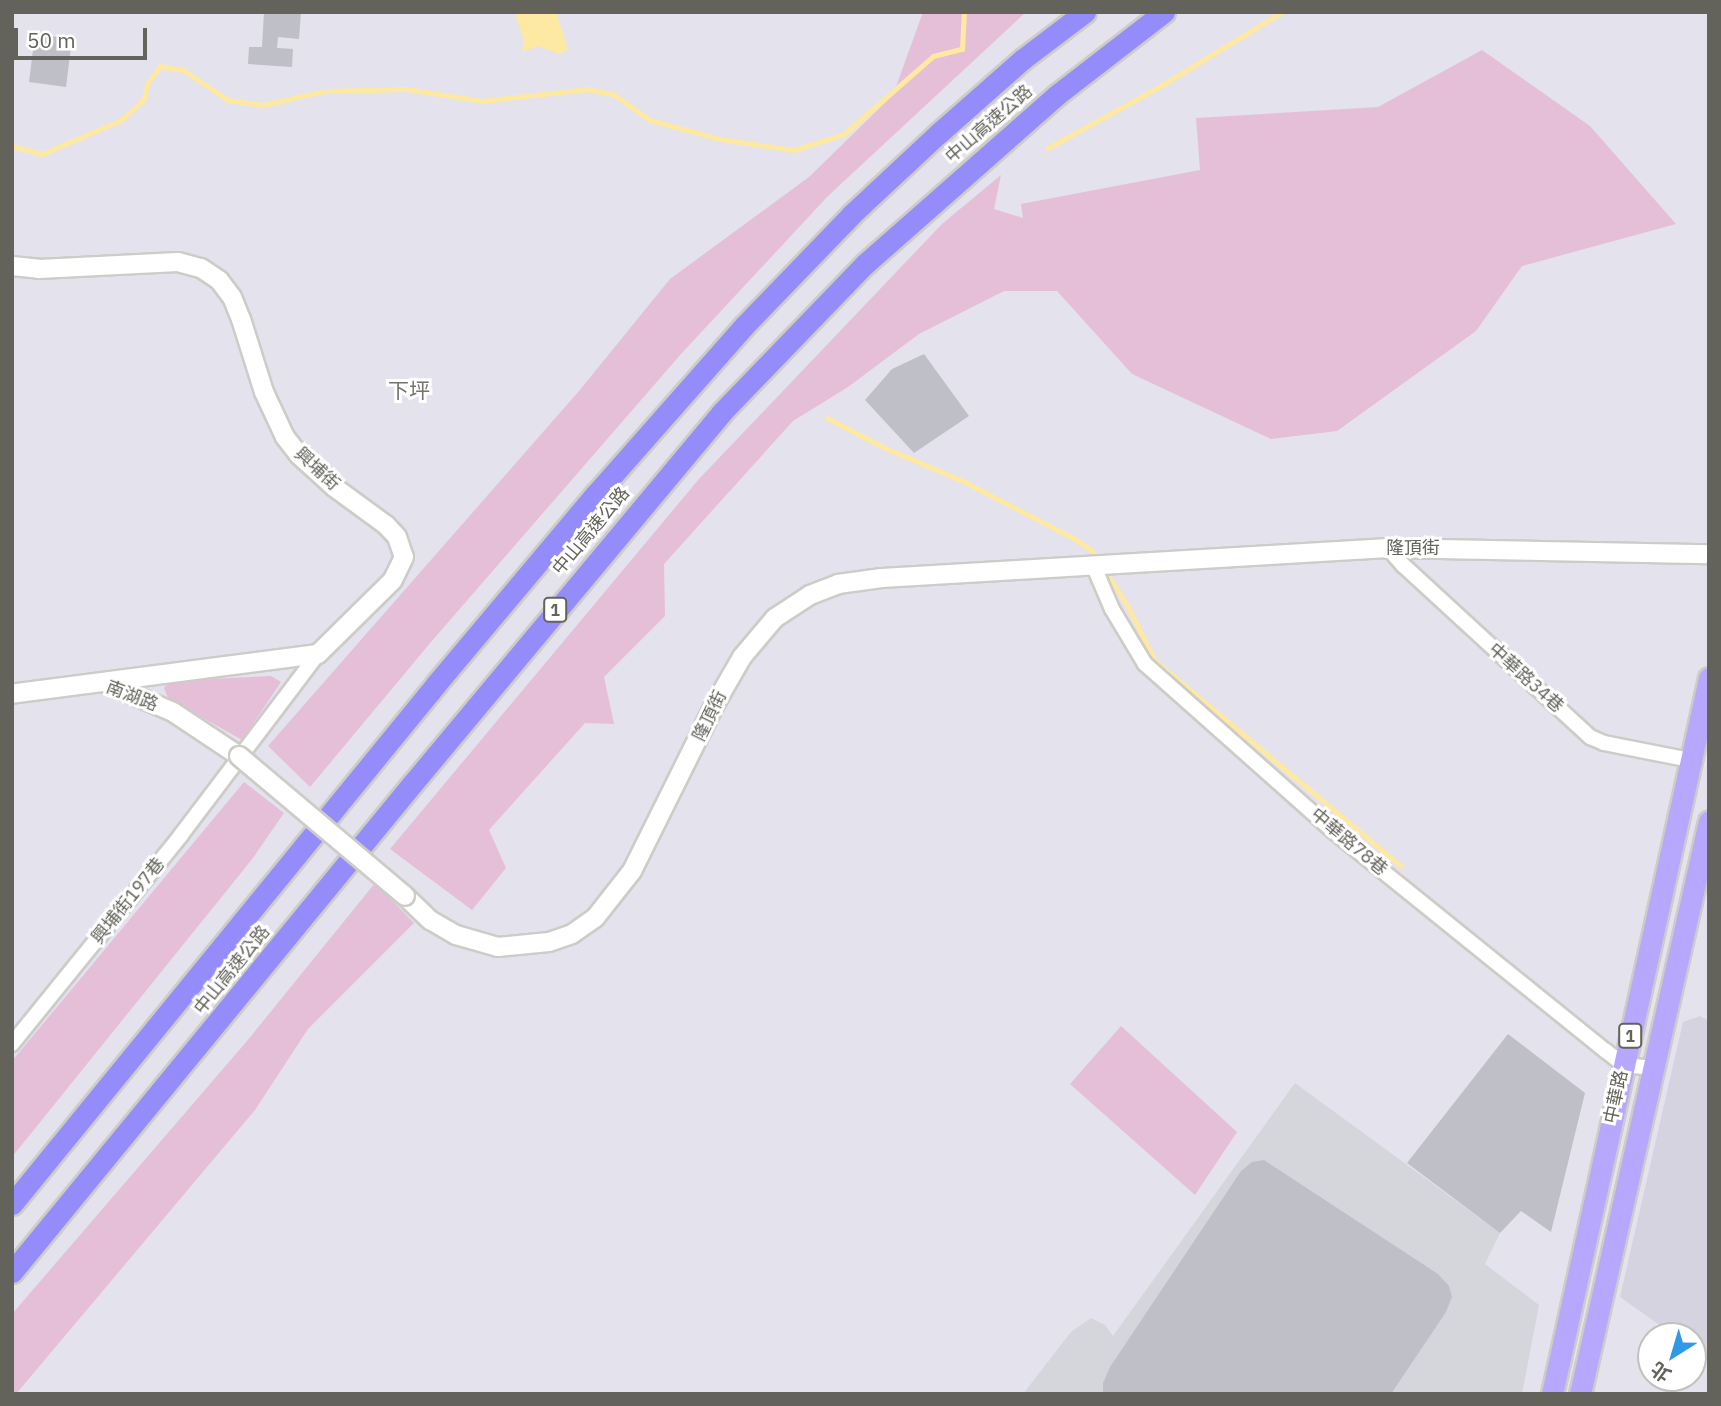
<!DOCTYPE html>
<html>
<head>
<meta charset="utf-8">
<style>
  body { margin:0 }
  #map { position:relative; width:1721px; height:1406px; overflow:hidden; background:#e4e2ed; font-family:"IBM Plex Sans","Noto Sans TC",sans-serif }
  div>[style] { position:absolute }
  .industrial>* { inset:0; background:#d5d5dc }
  .education>* { inset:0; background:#d5d3e0 }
  .green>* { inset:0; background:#e5bfd8 }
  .water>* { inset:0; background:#fde9a2 }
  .stream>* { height:5px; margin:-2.5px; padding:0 2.5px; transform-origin:2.5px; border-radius:2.5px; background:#fde9a2 }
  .building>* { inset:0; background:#bfbfc8 }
  .roads { filter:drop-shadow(2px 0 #cdccc6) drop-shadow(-2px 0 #cdccc6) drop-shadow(0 2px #cdccc6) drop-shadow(0 -2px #cdccc6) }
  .minor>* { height:14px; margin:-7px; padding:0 7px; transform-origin:7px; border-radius:7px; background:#fff }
  .tertiary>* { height:18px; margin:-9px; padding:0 9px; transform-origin:9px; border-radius:9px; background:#fff }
  .primary>* { height:21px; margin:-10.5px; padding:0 10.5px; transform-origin:10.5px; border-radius:10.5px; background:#b7a7fd }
  .motorway>* { height:21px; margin:-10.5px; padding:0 10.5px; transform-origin:10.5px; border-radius:10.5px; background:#958cfb }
  .bridges { filter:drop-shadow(2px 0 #cdccc6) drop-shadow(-2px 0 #cdccc6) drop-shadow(0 2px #cdccc6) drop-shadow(0 -2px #cdccc6) }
  .tertiary-bridge>* { height:18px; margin:-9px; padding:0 9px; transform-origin:9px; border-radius:9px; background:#fff }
  span { translate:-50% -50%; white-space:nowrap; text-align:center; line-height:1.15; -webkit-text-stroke:6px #fff; paint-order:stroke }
  .shield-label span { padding:2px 5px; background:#fff; border:2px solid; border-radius:5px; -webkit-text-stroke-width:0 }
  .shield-label { font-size:16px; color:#63625b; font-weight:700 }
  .street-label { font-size:18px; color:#63625b }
  .quarter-label { font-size:21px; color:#75736c }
  .frame { position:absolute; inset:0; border:14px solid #63625b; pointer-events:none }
  .north { position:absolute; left:1637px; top:1322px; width:70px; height:70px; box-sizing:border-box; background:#fff; border:2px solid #c1c0bd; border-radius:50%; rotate:217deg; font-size:19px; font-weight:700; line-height:28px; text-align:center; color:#63625b }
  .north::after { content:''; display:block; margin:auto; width:24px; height:32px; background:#3099e5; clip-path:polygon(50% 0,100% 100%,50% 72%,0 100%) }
  .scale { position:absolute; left:14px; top:28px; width:133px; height:32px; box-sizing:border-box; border:4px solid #63625b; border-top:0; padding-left:9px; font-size:21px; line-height:24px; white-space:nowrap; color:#63625b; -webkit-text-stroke:5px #fff; paint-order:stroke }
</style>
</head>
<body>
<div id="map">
  <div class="industrial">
    <div style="clip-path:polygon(1295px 1083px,1500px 1233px,1485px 1264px,1539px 1305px,1522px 1394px,1023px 1394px,1071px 1332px,1091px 1318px,1105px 1325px,1113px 1336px)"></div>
  </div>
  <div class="education">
    <div style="clip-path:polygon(1700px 1016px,1709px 1021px,1709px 1361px,1693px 1349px,1693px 1336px,1675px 1336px,1620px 1297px,1683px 1022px)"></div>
  </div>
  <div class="green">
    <div style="clip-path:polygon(923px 12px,1026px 12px,828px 196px,681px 354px,431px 642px,310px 787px,268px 746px,579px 391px,670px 279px,809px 177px,893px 95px)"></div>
    <div style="clip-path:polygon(1482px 50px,1590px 126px,1676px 224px,1522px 266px,1476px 331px,1337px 431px,1271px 439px,1132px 374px,1057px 291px,1004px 291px,919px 334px,848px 387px,793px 421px,664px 564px,665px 616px,604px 677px,614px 724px,585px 723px,489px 830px,506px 868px,472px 910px,390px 849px,699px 479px,942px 224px,1001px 175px,994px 209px,1023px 218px,1021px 204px,1200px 170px,1196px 118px,1378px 107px)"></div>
    <div style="clip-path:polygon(271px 676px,281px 682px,242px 740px,168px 698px,164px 688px,169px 681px)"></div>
    <div style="clip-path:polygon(244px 782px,284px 813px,253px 858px,12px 1157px,12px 1061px)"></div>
    <div style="clip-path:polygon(375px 883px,414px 923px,308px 1029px,255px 1110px,16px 1394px,12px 1394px,12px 1314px,247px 1041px)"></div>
    <div style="clip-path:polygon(1121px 1026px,1237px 1132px,1195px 1195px,1070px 1084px)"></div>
  </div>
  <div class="water">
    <div style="clip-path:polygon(514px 12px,556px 12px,568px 49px,559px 54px,538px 46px,522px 52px,524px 40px)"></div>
  </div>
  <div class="stream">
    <div style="left:12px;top:146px;width:31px;rotate:15deg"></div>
    <div style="left:42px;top:154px;width:86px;rotate:-23.3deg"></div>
    <div style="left:121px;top:120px;width:31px;rotate:-42deg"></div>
    <div style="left:144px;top:99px;width:15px;rotate:-79deg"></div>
    <div style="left:147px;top:84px;width:22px;rotate:-54deg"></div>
    <div style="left:160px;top:66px;width:23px;rotate:10deg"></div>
    <div style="left:183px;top:70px;width:54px;rotate:33.7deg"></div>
    <div style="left:228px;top:100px;width:35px;rotate:8deg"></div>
    <div style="left:263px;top:105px;width:63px;rotate:-12.9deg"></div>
    <div style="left:324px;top:91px;width:83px;rotate:-1.4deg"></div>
    <div style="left:407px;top:89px;width:76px;rotate:9.1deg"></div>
    <div style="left:482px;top:101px;width:106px;rotate:-6.5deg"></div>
    <div style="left:587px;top:89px;width:26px;rotate:11deg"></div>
    <div style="left:613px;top:94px;width:45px;rotate:35.1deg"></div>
    <div style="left:650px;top:120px;width:73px;rotate:15.2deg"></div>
    <div style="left:720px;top:139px;width:75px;rotate:8.5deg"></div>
    <div style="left:794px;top:150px;width:52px;rotate:-17.7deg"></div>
    <div style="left:844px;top:134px;width:118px;rotate:-41.2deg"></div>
    <div style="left:933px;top:56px;width:30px;rotate:-14deg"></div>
    <div style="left:962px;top:49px;width:37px;rotate:-87deg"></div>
    <div style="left:1048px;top:148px;width:130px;rotate:-28.9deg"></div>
    <div style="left:1162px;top:85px;width:140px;rotate:-31.3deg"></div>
    <div style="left:827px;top:418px;width:63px;rotate:27.4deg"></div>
    <div style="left:883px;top:447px;width:89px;rotate:23.1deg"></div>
    <div style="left:965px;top:482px;width:124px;rotate:27.4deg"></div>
    <div style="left:1075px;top:539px;width:19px;rotate:35deg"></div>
    <div style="left:1091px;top:550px;width:13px;rotate:58deg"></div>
    <div style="left:1104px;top:569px;width:43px;rotate:57.4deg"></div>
    <div style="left:1127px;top:605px;width:63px;rotate:63.4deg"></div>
    <div style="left:1155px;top:661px;width:320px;rotate:39.8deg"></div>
  </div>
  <div class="building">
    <div style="clip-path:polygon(264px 12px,301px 12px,299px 39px,278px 37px,277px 48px,293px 49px,292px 67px,248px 64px,249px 47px,262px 47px)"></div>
    <div style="clip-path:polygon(35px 34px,72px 39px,66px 87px,29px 82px)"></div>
    <div style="clip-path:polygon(924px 354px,969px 416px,914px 453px,865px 400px,892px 369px)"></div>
    <div style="clip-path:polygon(1508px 1034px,1585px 1093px,1551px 1232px,1521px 1211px,1500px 1233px,1407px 1163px)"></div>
    <div style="clip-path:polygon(1264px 1160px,1438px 1274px,1449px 1286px,1452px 1297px,1446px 1312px,1391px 1394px,1103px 1394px,1103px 1383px,1110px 1367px,1241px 1171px,1252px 1162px)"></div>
  </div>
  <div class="roads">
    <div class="minor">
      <div style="left:1388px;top:548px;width:23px;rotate:49deg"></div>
      <div style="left:1403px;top:565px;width:254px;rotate:42.6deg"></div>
      <div style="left:1590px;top:737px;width:15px;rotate:23deg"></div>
      <div style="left:1604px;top:743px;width:88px;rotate:11.2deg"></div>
      <div style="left:1094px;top:567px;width:46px;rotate:66.8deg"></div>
      <div style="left:1112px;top:609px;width:64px;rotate:59deg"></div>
      <div style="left:1145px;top:664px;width:251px;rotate:41.6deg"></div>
      <div style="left:1333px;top:831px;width:351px;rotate:38.9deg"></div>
      <div style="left:1606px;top:1051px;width:23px;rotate:38deg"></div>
      <div style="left:1624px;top:1065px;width:27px;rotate:6deg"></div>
      <div style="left:12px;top:1044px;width:269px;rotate:-51deg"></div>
      <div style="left:181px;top:835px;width:227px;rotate:-52.9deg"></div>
    </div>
    <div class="tertiary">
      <div style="left:12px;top:266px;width:27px;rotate:6deg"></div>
      <div style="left:39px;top:269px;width:139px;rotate:-2.9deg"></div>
      <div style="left:178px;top:262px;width:24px;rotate:15deg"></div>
      <div style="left:201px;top:268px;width:22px;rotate:34deg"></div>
      <div style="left:219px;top:280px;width:21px;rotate:53deg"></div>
      <div style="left:232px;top:297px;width:24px;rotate:68deg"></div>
      <div style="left:241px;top:319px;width:77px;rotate:72.5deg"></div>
      <div style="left:264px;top:392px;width:50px;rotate:65deg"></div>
      <div style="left:285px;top:437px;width:23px;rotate:52deg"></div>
      <div style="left:299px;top:455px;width:47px;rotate:42.4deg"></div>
      <div style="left:334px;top:487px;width:64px;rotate:36.2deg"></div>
      <div style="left:386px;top:525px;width:16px;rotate:47deg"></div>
      <div style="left:397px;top:537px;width:21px;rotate:71deg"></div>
      <div style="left:404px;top:557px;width:25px;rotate:116deg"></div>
      <div style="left:393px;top:580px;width:105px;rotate:135.4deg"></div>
      <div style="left:318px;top:654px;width:309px;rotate:172.6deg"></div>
      <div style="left:106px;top:683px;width:73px;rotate:23.4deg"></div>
      <div style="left:173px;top:712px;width:79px;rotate:33.7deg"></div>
      <div style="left:405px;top:896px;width:35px;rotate:44deg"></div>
      <div style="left:430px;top:920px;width:30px;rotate:30deg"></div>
      <div style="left:456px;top:935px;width:44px;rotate:15.9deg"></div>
      <div style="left:498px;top:947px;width:51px;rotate:-5.6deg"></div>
      <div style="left:549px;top:942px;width:24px;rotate:-19deg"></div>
      <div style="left:572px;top:934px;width:28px;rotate:-35deg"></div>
      <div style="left:595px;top:918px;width:60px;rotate:-51.8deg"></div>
      <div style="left:632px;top:871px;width:186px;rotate:-63.6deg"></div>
      <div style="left:715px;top:704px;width:54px;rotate:-60.1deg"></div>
      <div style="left:742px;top:657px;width:51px;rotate:-49.8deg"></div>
      <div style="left:775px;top:618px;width:42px;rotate:-33.3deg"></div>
      <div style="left:810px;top:595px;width:30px;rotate:-21deg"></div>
      <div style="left:838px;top:584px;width:44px;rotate:-7.8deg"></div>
      <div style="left:882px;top:578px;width:507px;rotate:-3.39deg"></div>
      <div style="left:1388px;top:548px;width:321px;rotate:1.1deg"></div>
    </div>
    <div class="primary">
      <div style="left:1552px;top:1394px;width:733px;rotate:-77.63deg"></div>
      <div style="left:1580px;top:1394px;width:587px;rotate:-77.31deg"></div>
    </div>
    <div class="motorway">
      <div style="left:12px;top:1204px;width:672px;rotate:-50.79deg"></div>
      <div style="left:437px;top:683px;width:246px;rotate:-50deg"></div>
      <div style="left:595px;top:495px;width:225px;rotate:-48.6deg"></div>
      <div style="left:744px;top:326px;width:156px;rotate:-46deg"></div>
      <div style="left:852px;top:214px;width:119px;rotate:-43deg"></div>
      <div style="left:939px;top:133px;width:112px;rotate:-41.4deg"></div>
      <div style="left:1023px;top:59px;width:78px;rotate:-37.2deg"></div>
      <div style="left:12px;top:1272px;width:632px;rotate:-50.65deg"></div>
      <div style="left:413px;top:783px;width:483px;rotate:-50.2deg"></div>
      <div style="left:722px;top:412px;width:206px;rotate:-46deg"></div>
      <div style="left:865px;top:264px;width:257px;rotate:-41.4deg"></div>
      <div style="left:1058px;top:94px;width:134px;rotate:-37.7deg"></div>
    </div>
  </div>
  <div class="bridges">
    <div class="tertiary-bridge">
      <div style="left:239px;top:756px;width:217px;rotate:40.1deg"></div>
    </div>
  </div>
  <div class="shield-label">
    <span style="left:555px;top:610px">1</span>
    <span style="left:1630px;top:1036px">1</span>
  </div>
  <div class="street-label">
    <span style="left:989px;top:124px;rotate:-41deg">中山高速公路</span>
    <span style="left:317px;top:469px;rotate:43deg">興埔街</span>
    <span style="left:591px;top:531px;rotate:-50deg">中山高速公路</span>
    <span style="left:1413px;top:548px">隆頂街</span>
    <span style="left:1526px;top:678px;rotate:42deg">中華路34巷</span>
    <span style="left:132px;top:696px;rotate:21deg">南湖路</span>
    <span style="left:710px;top:716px;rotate:-64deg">隆頂街</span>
    <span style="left:1349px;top:842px;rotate:40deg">中華路78巷</span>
    <span style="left:128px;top:901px;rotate:-51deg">興埔街197巷</span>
    <span style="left:232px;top:970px;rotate:-51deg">中山高速公路</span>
    <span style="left:1616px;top:1097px;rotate:-78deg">中華路</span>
  </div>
  <div class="quarter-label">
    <span style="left:409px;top:390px">下坪</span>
  </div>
  <div class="frame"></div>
  <div class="north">北</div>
  <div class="scale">50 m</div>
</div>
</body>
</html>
